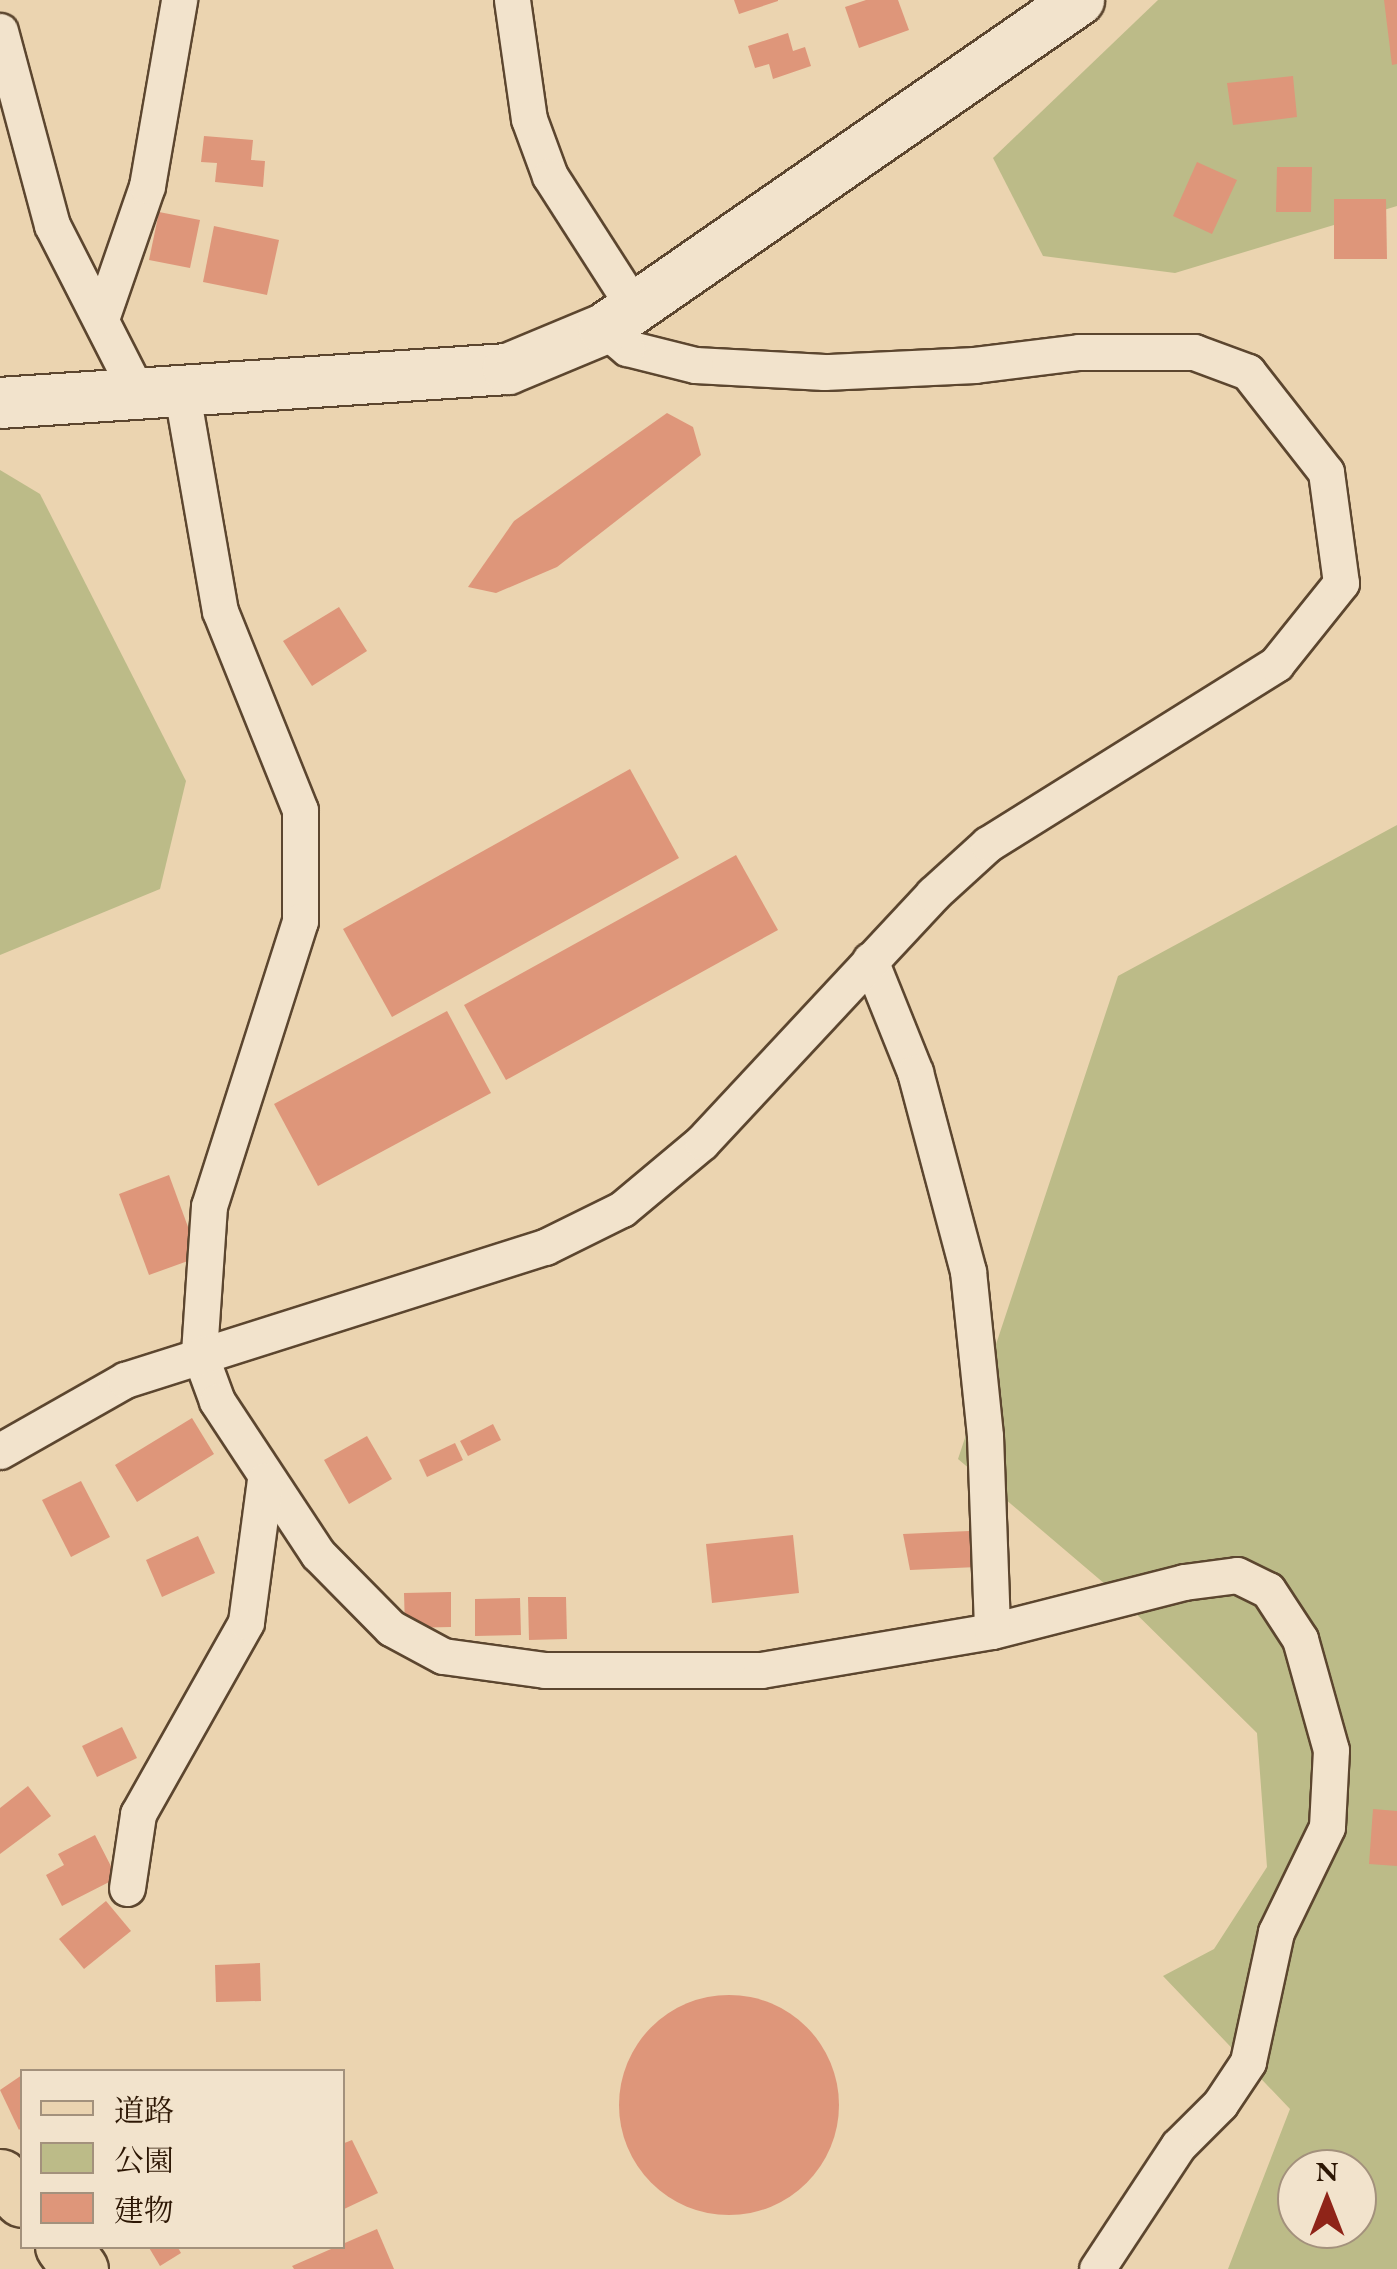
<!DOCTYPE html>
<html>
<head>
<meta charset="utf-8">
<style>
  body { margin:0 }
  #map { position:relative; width:1397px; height:2269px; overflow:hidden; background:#ebd4b0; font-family:"EB Garamond","Noto Serif JP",serif }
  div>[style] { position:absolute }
  .green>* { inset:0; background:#bcbb88 }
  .building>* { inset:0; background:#de967a }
  .round { border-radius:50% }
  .roads { filter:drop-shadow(2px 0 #5c462f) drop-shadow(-2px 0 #5c462f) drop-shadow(0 2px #5c462f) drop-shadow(0 -2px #5c462f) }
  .street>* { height:35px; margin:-17.5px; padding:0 17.5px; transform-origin:17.5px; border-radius:17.5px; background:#f2e3cc }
  .secondary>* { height:50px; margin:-25px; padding:0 25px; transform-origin:25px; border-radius:25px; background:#f2e3cc }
  .primary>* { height:55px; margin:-27.5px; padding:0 27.5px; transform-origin:27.5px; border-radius:27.5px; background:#ebd4b0 }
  span { translate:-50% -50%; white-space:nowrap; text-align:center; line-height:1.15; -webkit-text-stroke:9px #f2e3cc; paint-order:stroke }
  .legend { position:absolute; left:20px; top:2069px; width:325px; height:180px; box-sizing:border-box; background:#f2e3cc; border:2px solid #a3917c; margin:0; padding:12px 18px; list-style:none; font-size:30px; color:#2d1704 }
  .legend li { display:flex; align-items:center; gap:20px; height:50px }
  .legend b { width:50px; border:2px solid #a3917c }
  .north { position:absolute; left:1277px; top:2149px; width:100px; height:100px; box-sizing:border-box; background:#f2e3cc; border:2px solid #a3917c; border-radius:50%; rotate:0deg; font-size:28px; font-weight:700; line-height:40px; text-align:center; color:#2d1704 }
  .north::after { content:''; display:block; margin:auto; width:35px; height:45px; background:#8f2418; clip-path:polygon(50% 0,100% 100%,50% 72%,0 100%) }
</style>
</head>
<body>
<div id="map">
  <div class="green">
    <div style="clip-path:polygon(1158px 0,1397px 0,1397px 206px,1175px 273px,1043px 256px,993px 158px)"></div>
    <div style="clip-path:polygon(0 470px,40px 494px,186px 781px,160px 889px,0 955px)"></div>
    <div style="clip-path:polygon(evenodd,1397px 825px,1397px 2269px,1228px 2269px,1290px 2109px,1163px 1976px,1214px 1949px,1267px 1867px,1257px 1733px,1112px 1590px,958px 1459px,1118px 976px,1397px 825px,1297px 2169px,1357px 2169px,1357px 2229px,1297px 2229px,1297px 2169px)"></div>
  </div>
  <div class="building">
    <div style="clip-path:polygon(734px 0,778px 0,778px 1px,739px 14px)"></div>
    <div style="clip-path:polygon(866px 0,898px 0,909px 30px,859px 48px,845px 7px)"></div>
    <div style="clip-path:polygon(1384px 0,1397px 0,1397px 64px,1392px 65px)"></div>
    <div style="clip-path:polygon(788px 33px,793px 51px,805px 47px,811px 66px,773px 79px,769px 64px,755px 68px,748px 46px)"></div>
    <div style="clip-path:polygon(1293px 76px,1297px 117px,1233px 125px,1227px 83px)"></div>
    <div style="clip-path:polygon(204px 136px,253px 140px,251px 160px,265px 161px,263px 187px,215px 182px,217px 163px,201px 162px)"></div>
    <div style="clip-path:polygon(1197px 162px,1237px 180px,1212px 234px,1173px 216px)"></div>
    <div style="clip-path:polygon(1277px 167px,1312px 167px,1311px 212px,1276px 212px)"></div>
    <div style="clip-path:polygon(1334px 199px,1386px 199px,1387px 259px,1334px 259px)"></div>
    <div style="clip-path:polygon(159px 212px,200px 220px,190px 268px,149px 260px)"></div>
    <div style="clip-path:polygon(214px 226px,279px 240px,267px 295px,203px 282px)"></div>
    <div style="clip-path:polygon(667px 413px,693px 427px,701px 455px,557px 567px,496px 593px,468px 587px,514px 521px)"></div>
    <div style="clip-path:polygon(339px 607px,367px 651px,312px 686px,283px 641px)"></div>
    <div style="clip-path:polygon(630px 769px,679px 858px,392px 1017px,343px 929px)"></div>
    <div style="clip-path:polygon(736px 855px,778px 930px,506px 1080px,464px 1005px)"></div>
    <div style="clip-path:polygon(447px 1011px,491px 1093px,318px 1186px,274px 1104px)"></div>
    <div style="clip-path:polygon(169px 1175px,199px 1257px,149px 1275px,119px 1194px)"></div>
    <div style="clip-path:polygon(192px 1418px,214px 1454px,137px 1502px,115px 1465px)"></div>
    <div style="clip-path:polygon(493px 1424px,501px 1440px,468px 1456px,460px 1441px)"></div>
    <div style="clip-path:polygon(367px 1436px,392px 1479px,349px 1504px,324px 1460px)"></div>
    <div style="clip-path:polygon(455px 1443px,463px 1460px,427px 1477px,419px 1460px)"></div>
    <div style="clip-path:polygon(81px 1481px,110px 1537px,71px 1557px,42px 1500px)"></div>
    <div style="clip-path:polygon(969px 1531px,977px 1567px,910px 1570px,903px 1534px)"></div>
    <div style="clip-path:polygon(793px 1535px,799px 1593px,712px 1603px,706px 1544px)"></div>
    <div style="clip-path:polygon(198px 1536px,215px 1573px,162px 1597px,146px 1560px)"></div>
    <div style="clip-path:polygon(451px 1592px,451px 1627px,405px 1628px,404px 1593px)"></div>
    <div style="clip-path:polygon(528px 1597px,566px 1597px,567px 1639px,529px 1640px)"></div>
    <div style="clip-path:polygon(520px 1598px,521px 1635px,475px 1636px,475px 1599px)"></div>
    <div style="clip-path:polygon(122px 1727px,137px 1758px,97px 1777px,82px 1746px)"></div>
    <div style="clip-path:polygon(28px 1786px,51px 1816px,0 1854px,0 1808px)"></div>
    <div style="clip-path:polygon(1373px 1809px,1397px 1811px,1397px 1866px,1369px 1864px)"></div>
    <div style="clip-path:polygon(95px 1835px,117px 1878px,62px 1906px,46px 1875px,64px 1865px,58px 1854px)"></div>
    <div style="clip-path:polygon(106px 1901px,131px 1931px,84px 1969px,59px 1939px)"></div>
    <div style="clip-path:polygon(260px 1963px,261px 2001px,216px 2002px,215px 1965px)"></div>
    <div class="round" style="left:619px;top:1995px;width:220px;height:220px"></div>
    <div style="clip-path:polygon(22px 2075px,22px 2127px,19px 2130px,0 2090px)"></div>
    <div style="clip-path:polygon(352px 2140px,378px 2193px,342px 2210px,342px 2144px)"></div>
    <div style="clip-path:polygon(377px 2229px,394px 2269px,294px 2269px,292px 2266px)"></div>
    <div style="clip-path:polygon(148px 2246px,177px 2246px,181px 2253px,160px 2266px)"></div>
  </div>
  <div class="roads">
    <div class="street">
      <div style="left:512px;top:0;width:120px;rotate:81.9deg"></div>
      <div style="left:529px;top:119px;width:61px;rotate:69.8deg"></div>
      <div style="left:550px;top:176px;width:156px;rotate:57.3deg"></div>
      <div style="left:0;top:31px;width:201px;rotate:75deg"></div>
      <div style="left:52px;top:225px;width:187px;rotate:63deg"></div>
      <div style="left:102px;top:316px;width:138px;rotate:-70.9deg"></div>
      <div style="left:147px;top:186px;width:189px;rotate:-80.2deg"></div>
      <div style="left:181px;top:388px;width:226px;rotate:80.1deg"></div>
      <div style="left:220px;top:611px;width:214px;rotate:68.1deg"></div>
      <div style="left:300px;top:810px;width:111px;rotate:90deg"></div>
      <div style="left:300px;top:921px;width:299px;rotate:107.7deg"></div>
      <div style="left:209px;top:1206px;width:146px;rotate:93.9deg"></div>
      <div style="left:199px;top:1352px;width:52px;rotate:69.8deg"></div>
      <div style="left:217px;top:1401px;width:183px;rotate:56.6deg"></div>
      <div style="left:318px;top:1554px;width:104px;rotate:45.4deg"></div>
      <div style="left:391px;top:1628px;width:59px;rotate:28.3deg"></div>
      <div style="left:443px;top:1656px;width:103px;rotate:7.8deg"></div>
      <div style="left:545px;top:1670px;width:216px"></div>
      <div style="left:761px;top:1670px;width:234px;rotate:-9.6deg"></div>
      <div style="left:992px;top:1631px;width:198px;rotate:-14.3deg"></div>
      <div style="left:1184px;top:1582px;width:53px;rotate:-7.5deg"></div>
      <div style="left:1237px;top:1575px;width:34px;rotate:26deg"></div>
      <div style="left:1268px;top:1590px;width:59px;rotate:56.9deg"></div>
      <div style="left:1300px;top:1639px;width:115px;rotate:74.4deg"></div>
      <div style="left:1331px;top:1750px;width:77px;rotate:93deg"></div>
      <div style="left:1327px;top:1827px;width:117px;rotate:115.9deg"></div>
      <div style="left:1276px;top:1932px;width:133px;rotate:102.2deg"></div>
      <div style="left:1248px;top:2062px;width:50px;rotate:123.7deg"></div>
      <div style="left:1220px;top:2104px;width:59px;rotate:135deg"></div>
      <div style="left:1178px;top:2146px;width:147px;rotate:123.4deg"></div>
      <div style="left:870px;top:960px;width:121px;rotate:68.1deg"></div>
      <div style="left:915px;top:1072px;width:206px;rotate:75.1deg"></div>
      <div style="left:968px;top:1271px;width:166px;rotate:84.1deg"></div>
      <div style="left:985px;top:1436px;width:195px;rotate:87.9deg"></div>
      <div style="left:0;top:1451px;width:144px;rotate:-29.6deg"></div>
      <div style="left:125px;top:1380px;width:441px;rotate:-17.6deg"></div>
      <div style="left:545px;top:1247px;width:86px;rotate:-26.3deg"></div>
      <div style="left:622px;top:1209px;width:104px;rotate:-39.9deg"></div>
      <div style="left:702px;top:1142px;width:339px;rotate:-47deg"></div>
      <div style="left:933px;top:894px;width:74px;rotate:-42.3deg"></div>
      <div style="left:988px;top:844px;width:340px;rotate:-32deg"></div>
      <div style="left:1276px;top:664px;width:104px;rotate:-51.3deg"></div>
      <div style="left:1341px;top:583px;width:112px;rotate:-97.7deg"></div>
      <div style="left:1326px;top:472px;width:127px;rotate:-128deg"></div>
      <div style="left:1248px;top:372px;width:58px;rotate:-159.7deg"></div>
      <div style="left:1194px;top:352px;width:115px;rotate:180deg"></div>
      <div style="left:1079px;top:352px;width:105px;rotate:172.9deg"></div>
      <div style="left:975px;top:365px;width:151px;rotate:177.3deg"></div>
      <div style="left:824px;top:372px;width:129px;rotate:-176.9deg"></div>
      <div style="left:695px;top:365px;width:70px;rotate:-166deg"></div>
      <div style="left:627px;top:348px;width:30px;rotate:-140deg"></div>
      <div style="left:127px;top:1888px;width:75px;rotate:-81.5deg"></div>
      <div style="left:138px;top:1814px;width:220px;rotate:-60.6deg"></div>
      <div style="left:246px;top:1622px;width:143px;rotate:-82.4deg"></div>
    </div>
    <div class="secondary">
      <div style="left:0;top:403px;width:509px;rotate:-3.83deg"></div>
      <div style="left:508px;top:369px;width:104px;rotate:-22.6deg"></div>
      <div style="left:604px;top:329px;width:578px;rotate:-34.71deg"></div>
    </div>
    <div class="primary">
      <div style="left:0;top:2177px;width:31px;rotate:45deg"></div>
      <div style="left:63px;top:2246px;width:29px;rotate:54deg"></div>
    </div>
  </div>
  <ul class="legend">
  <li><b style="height:12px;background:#ebd4b0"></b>道路</li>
  <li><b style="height:28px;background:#bcbb88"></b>公園</li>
  <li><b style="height:28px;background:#de967a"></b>建物</li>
  </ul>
  <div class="north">N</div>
</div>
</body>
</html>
